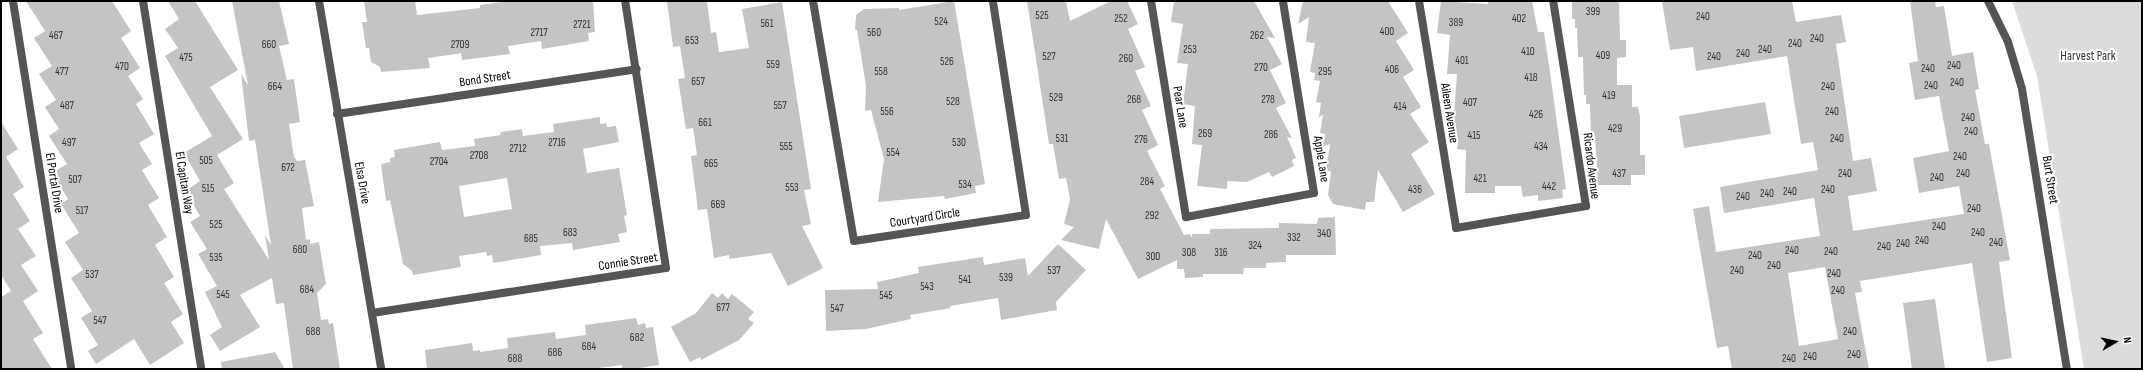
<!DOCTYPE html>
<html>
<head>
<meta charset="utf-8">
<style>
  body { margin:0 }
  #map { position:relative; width:2143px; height:370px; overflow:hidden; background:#fff; font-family:"Sofia Sans Condensed",sans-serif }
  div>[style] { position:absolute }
  .green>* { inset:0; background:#dcdcdc }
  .building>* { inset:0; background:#c4c4c4 }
  .minor>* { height:8px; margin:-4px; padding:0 4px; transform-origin:4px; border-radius:4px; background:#555 }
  span { translate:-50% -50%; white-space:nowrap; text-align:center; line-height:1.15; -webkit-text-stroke:4px #fff; paint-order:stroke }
  .number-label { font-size:11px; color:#313131 }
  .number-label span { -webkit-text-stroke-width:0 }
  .park-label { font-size:13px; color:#333 }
  .street-label { font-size:13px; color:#000 }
  .frame { position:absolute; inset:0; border:2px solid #000; pointer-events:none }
  .north { position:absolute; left:2095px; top:322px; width:40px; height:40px; -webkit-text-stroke:3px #fff; paint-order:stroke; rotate:81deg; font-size:11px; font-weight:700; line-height:16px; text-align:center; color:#000 }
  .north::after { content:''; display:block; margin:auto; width:14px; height:18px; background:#000; clip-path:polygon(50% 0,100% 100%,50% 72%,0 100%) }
</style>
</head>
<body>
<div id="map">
  <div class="green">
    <div style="clip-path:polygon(2012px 1px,2142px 1px,2142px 369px,2084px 369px,2037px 76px)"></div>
  </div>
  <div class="building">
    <div style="clip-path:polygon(26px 1px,112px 1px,131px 31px,121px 38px,140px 68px,128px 76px,143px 99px,136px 104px,154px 134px,139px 143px,152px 164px,142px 170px,159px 198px,148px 205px,167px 237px,155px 245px,174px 277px,164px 283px,183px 314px,171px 322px,184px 343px,150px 365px,134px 339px,96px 364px,88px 351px,98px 345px,81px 318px,92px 311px,71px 278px,83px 270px,65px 242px,79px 233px,61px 204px,68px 199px,52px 173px,67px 164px,49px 136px,59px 129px,45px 107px,56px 100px,39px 74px,52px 66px,34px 38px,45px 31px)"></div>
    <div style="clip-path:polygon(168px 1px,195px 1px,238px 70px,210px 87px,243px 139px,217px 155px,234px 183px,224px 189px,269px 260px,265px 235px,271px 245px,255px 140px,249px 141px,241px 74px,248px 85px,232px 1px,279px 1px,289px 44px,279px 46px,287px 80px,294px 79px,300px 122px,289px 124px,294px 157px,297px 161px,305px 160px,314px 206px,302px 208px,306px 240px,310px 239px,310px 244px,319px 242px,326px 284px,317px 293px,321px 320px,328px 319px,329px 324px,333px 323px,340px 369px,293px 369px,284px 303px,276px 304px,272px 278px,240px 295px,260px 327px,220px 351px,210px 335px,222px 327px,205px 292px,217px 286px,198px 254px,207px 249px,190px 222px,200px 216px,185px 191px,200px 181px,184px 153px,212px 136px,165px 56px,178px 48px,165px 29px,179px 19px)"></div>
    <div style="clip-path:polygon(364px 1px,415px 1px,417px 15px,480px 8px,480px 5px,509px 1px,593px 1px,595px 32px,588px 33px,589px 41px,542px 49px,541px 41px,508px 46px,510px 54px,462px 60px,461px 53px,456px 54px,428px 58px,430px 68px,381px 72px,380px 67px,371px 62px,369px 48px,366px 48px,362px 22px,367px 22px)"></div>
    <div style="clip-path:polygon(667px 1px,707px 1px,711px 33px,716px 32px,719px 52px,749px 48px,742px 9px,782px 2px,811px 189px,804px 190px,811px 224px,802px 226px,823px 268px,788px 286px,771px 253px,729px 259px,729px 255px,714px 258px,707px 209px,698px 210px,691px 156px,697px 155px,693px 128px,686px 129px,678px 79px,685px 78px,680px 46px,673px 47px)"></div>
    <div style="clip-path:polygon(954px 1px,985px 184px,975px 186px,976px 193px,945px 199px,944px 196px,878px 202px,884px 159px,871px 110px,865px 111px,866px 86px,857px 30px,855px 30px,856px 15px,864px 9px,899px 8px,899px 10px)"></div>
    <div style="clip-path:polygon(1027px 1px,1066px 1px,1070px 21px,1111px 1px,1127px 1px,1138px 24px,1128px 29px,1145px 67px,1135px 71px,1151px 106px,1142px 110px,1158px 145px,1147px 151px,1165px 186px,1160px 189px,1184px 235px,1190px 234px,1192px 238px,1192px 234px,1210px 234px,1210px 229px,1279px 228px,1279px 223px,1317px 224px,1318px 218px,1335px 217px,1336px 255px,1286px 255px,1286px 262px,1266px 263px,1266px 268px,1244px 268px,1243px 274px,1203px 274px,1203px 277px,1185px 278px,1184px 269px,1177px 269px,1177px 260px,1138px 279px,1106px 219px,1099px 249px,1061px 240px,1074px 227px,1064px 224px,1070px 199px,1066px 178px,1059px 179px,1053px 144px,1049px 144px)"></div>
    <div style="clip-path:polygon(1174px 1px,1254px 1px,1275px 38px,1267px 37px,1282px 64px,1270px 70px,1286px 103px,1276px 108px,1292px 138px,1287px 137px,1296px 158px,1292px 160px,1294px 166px,1272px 177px,1269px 172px,1247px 182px,1227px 181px,1227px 189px,1197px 186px,1202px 145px,1192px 144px,1195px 106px,1183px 104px,1188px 64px,1177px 63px,1183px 24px,1171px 22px)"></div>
    <div style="clip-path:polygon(1303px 1px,1388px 1px,1408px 33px,1396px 41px,1414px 70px,1403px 77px,1421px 107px,1410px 114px,1429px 142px,1411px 154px,1435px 194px,1403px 212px,1378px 170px,1374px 202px,1366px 202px,1365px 210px,1333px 204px,1328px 195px,1331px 171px,1326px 171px,1330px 144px,1323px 147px,1325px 134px,1320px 133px,1323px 115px,1319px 117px,1321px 103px,1316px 102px,1320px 81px,1314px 80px,1315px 73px,1310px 72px,1315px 43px,1306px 42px,1309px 17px,1298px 24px)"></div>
    <div style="clip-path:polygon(1441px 1px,1488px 4px,1488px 1px,1532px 1px,1538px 32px,1544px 32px,1550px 72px,1566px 189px,1562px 190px,1563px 198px,1538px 201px,1538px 195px,1523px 197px,1521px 186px,1495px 186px,1495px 193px,1465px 193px,1466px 150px,1457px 149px,1458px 142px,1452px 142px,1457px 74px,1447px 74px,1450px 35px,1437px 33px)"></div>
    <div style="clip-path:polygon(1572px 1px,1619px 1px,1620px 40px,1626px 40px,1626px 57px,1617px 58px,1617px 85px,1632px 85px,1632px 107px,1638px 107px,1640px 116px,1640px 155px,1645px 155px,1645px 175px,1631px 175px,1631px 185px,1598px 185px,1595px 136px,1591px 136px,1590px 104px,1586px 104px,1586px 95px,1584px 95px,1583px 57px,1578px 57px,1577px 28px,1575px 28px,1575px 19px,1572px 19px)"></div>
    <div style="clip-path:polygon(evenodd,1662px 1px,1792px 1px,1796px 22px,1841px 15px,1846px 42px,1836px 44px,1853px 161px,1871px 158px,1877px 191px,1848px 196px,1853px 231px,1964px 214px,1959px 186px,1919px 193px,1913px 158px,1949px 151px,1939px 96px,1915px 100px,1909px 63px,1918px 61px,1910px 1px,1935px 1px,1936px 7px,1944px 6px,1952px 56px,1973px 52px,1979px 89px,1975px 90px,1985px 144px,1989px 144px,2010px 260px,1999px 262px,2012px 358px,1987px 362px,1972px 263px,1860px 281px,1862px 292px,1855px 293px,1869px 369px,1732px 369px,1728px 346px,1717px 348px,1693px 209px,1709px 206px,1716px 252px,1820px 236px,1814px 198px,1724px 213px,1720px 187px,1818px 170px,1813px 142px,1801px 144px,1787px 56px,1696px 71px,1693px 47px,1670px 50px,1662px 1px,1825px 267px,1838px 339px,1799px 346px,1788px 273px,1825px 267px)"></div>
    <div style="clip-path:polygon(1765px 102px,1771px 134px,1684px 148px,1679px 116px)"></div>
    <div style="clip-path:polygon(evenodd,600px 117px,600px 124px,606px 123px,607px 127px,616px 126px,619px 142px,583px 149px,587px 173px,619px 168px,627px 215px,624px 216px,627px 232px,618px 234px,620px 242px,573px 250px,572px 243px,540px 246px,541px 255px,493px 263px,492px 255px,487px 256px,486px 252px,459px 256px,461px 267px,413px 275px,412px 271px,403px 264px,390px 200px,386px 201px,381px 164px,390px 162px,390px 158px,395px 157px,394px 150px,440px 142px,442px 150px,475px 146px,474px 139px,501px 135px,500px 132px,522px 129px,523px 136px,554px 132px,553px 124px,600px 117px,507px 178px,512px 209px,464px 217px,459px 186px,507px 178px)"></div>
    <div style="clip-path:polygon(1px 122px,18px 149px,6px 157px,24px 187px,13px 194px,30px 221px,18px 229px,36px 256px,21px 265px,38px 291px,23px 301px,43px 333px,33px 339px,52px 369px,1px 369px,1px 297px,11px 291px,1px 275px)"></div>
    <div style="clip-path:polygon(1058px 244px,1086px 270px,1056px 302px,1057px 310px,1001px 320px,998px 298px,950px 306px,951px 308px,910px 315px,911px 319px,866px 329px,826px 331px,825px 290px,878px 289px,877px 282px,919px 273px,918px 267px,983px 257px,984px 265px,1025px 258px,1028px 276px)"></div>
    <div style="clip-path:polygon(712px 293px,718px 298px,722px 293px,728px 299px,732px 294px,754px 312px,748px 319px,754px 323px,739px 340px,701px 360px,700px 357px,690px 362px,671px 327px,696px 313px)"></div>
    <div style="clip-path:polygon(1935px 299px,1945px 369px,1912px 369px,1903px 303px)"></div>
    <div style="clip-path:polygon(636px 318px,638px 325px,645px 323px,646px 328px,653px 327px,659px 365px,633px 369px,622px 369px,622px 365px,590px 369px,427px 369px,425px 350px,472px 343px,473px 351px,480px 350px,480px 352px,508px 348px,507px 338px,555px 332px,556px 339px,586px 335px,585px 325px)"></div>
    <div style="clip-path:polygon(275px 352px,285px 369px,222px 369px,221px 362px)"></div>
  </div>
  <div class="minor">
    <div style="left:13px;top:1px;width:373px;rotate:81deg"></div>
    <div style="left:143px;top:1px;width:373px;rotate:81deg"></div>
    <div style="left:319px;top:1px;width:373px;rotate:80.4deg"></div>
    <div style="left:813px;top:1px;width:243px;rotate:80.3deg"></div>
    <div style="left:854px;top:241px;width:174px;rotate:-8.6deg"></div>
    <div style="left:1026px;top:215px;width:217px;rotate:-98.8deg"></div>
    <div style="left:1151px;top:1px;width:219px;rotate:80.8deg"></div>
    <div style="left:1186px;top:217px;width:130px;rotate:-10.6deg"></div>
    <div style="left:1314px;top:193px;width:194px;rotate:-99.2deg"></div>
    <div style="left:1419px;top:1px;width:230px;rotate:80.7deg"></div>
    <div style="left:1456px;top:228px;width:132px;rotate:-9.6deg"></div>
    <div style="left:1586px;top:206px;width:208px;rotate:-99.1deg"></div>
    <div style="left:1988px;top:1px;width:46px;rotate:64deg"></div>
    <div style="left:2008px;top:42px;width:49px;rotate:73.4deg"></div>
    <div style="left:2022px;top:89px;width:284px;rotate:80.9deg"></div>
    <div style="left:337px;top:114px;width:303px;rotate:-8.5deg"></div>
    <div style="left:372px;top:313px;width:297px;rotate:-8.7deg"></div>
    <div style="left:666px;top:268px;width:270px;rotate:-98.7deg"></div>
  </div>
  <div class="number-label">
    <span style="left:1593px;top:12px">399</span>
    <span style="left:1042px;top:16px">525</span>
    <span style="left:1703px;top:17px">240</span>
    <span style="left:1121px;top:19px">252</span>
    <span style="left:1519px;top:19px">402</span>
    <span style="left:941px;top:22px">524</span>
    <span style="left:1456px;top:23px">389</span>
    <span style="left:767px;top:24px">561</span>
    <span style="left:582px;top:25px">2721</span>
    <span style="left:1387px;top:32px">400</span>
    <span style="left:539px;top:33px">2717</span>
    <span style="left:874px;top:33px">560</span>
    <span style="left:56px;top:36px">467</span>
    <span style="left:1257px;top:36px">262</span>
    <span style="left:1817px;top:39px">240</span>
    <span style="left:692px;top:41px">653</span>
    <span style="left:1795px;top:44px">240</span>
    <span style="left:269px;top:45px">660</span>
    <span style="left:460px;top:45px">2709</span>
    <span style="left:1190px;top:50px">253</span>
    <span style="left:1765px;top:50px">240</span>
    <span style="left:1528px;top:52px">410</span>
    <span style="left:1743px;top:54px">240</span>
    <span style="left:1603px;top:56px">409</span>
    <span style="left:1049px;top:57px">527</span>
    <span style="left:1714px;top:57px">240</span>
    <span style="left:186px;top:58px">475</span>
    <span style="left:1126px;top:59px">260</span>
    <span style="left:1462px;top:61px">401</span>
    <span style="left:947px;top:62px">526</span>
    <span style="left:773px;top:65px">559</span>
    <span style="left:1954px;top:66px">240</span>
    <span style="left:122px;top:67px">470</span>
    <span style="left:1261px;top:68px">270</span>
    <span style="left:1928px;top:69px">240</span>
    <span style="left:1392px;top:70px">406</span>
    <span style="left:62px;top:72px">477</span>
    <span style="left:881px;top:72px">558</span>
    <span style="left:1325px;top:72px">295</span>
    <span style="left:1531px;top:78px">418</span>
    <span style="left:698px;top:82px">657</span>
    <span style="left:1957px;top:83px">240</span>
    <span style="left:1931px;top:86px">240</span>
    <span style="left:275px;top:87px">664</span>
    <span style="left:1828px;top:87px">240</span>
    <span style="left:1609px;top:96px">419</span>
    <span style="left:1056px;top:98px">529</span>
    <span style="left:1134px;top:100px">268</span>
    <span style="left:1268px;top:100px">278</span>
    <span style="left:953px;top:102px">528</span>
    <span style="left:1470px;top:103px">407</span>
    <span style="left:67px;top:106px">487</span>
    <span style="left:780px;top:106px">557</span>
    <span style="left:1400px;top:107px">414</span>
    <span style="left:887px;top:112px">556</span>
    <span style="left:1832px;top:112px">240</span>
    <span style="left:1536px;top:115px">426</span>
    <span style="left:1968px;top:118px">240</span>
    <span style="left:705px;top:123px">661</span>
    <span style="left:1615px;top:129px">429</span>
    <span style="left:1971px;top:132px">240</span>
    <span style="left:1205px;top:134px">269</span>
    <span style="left:1271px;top:135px">286</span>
    <span style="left:1474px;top:136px">415</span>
    <span style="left:1062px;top:139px">531</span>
    <span style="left:1837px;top:139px">240</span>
    <span style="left:1141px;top:140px">276</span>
    <span style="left:69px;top:143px">497</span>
    <span style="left:557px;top:143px">2716</span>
    <span style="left:959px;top:143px">530</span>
    <span style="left:786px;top:147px">555</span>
    <span style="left:1541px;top:147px">434</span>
    <span style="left:518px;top:149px">2712</span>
    <span style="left:893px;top:153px">554</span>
    <span style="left:479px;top:156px">2708</span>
    <span style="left:1960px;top:157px">240</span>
    <span style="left:206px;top:161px">505</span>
    <span style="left:439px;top:162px">2704</span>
    <span style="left:711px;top:164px">665</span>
    <span style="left:288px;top:168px">672</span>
    <span style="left:1619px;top:174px">437</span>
    <span style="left:1845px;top:174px">240</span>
    <span style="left:1963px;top:174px">240</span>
    <span style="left:1937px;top:178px">240</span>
    <span style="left:1480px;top:179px">421</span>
    <span style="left:75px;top:180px">507</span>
    <span style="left:1147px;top:182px">284</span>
    <span style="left:965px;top:185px">534</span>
    <span style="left:1549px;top:187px">442</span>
    <span style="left:792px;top:188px">553</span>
    <span style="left:208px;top:189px">515</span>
    <span style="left:1415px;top:190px">436</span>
    <span style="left:1828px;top:190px">240</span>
    <span style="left:1790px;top:192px">240</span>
    <span style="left:1767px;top:194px">240</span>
    <span style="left:1743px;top:197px">240</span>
    <span style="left:718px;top:205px">669</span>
    <span style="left:1974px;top:209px">240</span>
    <span style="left:82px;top:211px">517</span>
    <span style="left:1152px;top:216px">292</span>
    <span style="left:216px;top:225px">525</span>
    <span style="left:1939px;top:227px">240</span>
    <span style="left:570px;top:233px">683</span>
    <span style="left:1978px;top:233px">240</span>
    <span style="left:1324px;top:234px">340</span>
    <span style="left:1294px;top:238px">332</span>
    <span style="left:531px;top:239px">685</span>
    <span style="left:1922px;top:241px">240</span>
    <span style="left:1996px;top:243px">240</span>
    <span style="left:1903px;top:244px">240</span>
    <span style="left:1255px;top:246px">324</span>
    <span style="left:1884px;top:247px">240</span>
    <span style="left:300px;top:250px">680</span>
    <span style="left:1792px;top:251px">240</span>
    <span style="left:1831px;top:252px">240</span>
    <span style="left:1189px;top:253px">308</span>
    <span style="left:1221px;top:253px">316</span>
    <span style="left:1755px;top:256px">240</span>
    <span style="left:1153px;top:257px">300</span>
    <span style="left:216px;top:258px">535</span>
    <span style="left:1774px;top:266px">240</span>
    <span style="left:1054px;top:271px">537</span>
    <span style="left:1737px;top:271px">240</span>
    <span style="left:1834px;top:274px">240</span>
    <span style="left:92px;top:275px">537</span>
    <span style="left:1006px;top:278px">539</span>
    <span style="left:965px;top:280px">541</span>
    <span style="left:927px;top:287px">543</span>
    <span style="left:307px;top:290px">684</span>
    <span style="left:1838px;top:291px">240</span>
    <span style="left:223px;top:295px">545</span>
    <span style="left:886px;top:296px">545</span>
    <span style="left:723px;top:308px">677</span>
    <span style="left:837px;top:309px">547</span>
    <span style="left:100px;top:321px">547</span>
    <span style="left:313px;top:332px">688</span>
    <span style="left:1850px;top:332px">240</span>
    <span style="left:637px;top:338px">682</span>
    <span style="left:589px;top:347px">684</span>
    <span style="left:555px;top:353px">686</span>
    <span style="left:1854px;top:355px">240</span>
    <span style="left:1810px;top:357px">240</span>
    <span style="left:515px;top:359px">688</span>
    <span style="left:1789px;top:359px">240</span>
  </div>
  <div class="park-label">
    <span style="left:2088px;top:56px">Harvest Park</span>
  </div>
  <div class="street-label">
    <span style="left:485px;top:79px;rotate:-9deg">Bond Street</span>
    <span style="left:1180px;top:107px;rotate:81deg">Pear Lane</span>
    <span style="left:1449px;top:113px;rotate:81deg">Aileen Avenue</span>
    <span style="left:1321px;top:159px;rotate:81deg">Apple Lane</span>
    <span style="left:1591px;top:166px;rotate:83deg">Ricardo Avenue</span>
    <span style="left:2050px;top:180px;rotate:81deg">Burt Street</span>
    <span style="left:54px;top:183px;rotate:81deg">El Portal Drive</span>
    <span style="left:184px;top:183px;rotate:81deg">El Capitan Way</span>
    <span style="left:362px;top:183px;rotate:80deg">Elsa Drive</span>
    <span style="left:925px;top:218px;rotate:-9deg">Courtyard Circle</span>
    <span style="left:628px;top:262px;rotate:-9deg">Connie Street</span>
  </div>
  <div class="frame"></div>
  <div class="north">N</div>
</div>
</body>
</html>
